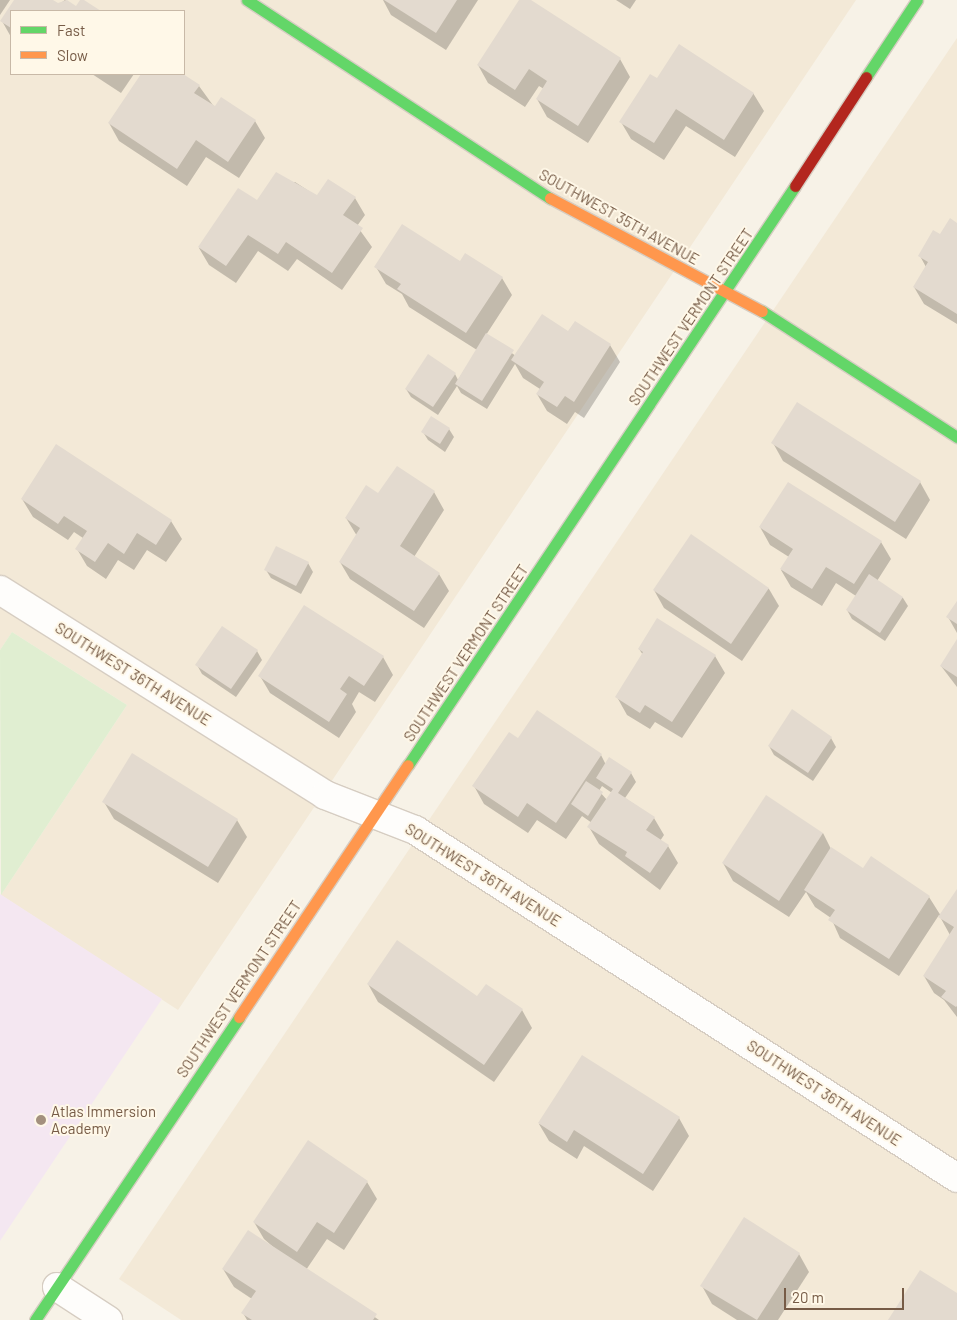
<!DOCTYPE html>
<html>
<head>
<meta charset="utf-8">
<style>
  body { margin:0 }
  #map { position:relative; width:957px; height:1320px; overflow:hidden; background:#f7f2e7; font-family:Barlow,sans-serif }
  div>[style] { position:absolute }
  .residential>* { inset:0; background:#f3e9d7 }
  .education>* { inset:0; background:#f4e7f1 }
  .green>* { inset:0; background:#e0eed1 }
  .shadow>* { inset:0; background:#0003 }
  .building>* { inset:0; background:#e3dacf }
  .roads { filter:drop-shadow(1px 0 #d6cdc2) drop-shadow(-1px 0 #d6cdc2) drop-shadow(0 1px #d6cdc2) drop-shadow(0 -1px #d6cdc2) }
  .street>* { height:28px; margin:-14px; padding:0 14px; transform-origin:14px; border-radius:14px; background:#fefdfb }
  .fast>* { height:11px; margin:-5.5px; padding:0 5.5px; transform-origin:5.5px; border-radius:5.5px; background:#63d668 }
  .slow>* { height:11px; margin:-5.5px; padding:0 5.5px; transform-origin:5.5px; border-radius:5.5px; background:#ff974d }
  .jam>* { height:11px; margin:-5.5px; padding:0 5.5px; transform-origin:5.5px; border-radius:5.5px; background:#b3261e }
  .dots>* { width:14px; height:14px; translate:-50% -50%; box-sizing:border-box; border:2px solid #fff8e8; border-radius:50% }
  span { translate:-50% -50%; white-space:nowrap; text-align:center; line-height:1.15; -webkit-text-stroke:4px #fff8e8; paint-order:stroke }
  .street-label { font-size:15px; color:#765b46 }
  .poi-label { font-size:15px; color:#765b46 }
  .left { translate:0 -50%; text-align:left }
  .legend { position:absolute; left:10px; top:10px; width:175px; height:65px; box-sizing:border-box; background:#fff8e8; border:1px solid #c8b9a7; margin:0; padding:6px 9px; list-style:none; font-size:15px; color:#765b46 }
  .legend li { display:flex; align-items:center; gap:10px; height:25px }
  .legend b { width:25px; border:1px solid #c8b9a7 }
  .scale { position:absolute; left:784px; top:1288px; width:120px; height:22px; box-sizing:border-box; border:2px solid #765b46; border-top:0; padding-left:6px; font-size:15px; line-height:18px; white-space:nowrap; color:#765b46; -webkit-text-stroke:4px #fff8e8; paint-order:stroke }
</style>
</head>
<body>
<div id="map">
  <div class="residential">
    <div style="clip-path:polygon(evenodd,0 0,856px 0,178px 1010px,1px 895px,127px 705px,12px 632px,0 650px,0 0,11px 11px,184px 11px,184px 74px,11px 74px,11px 11px)"></div>
    <div style="clip-path:polygon(957px 38px,957px 1320px,181px 1320px,119px 1279px)"></div>
  </div>
  <div class="education">
    <div style="clip-path:polygon(0 894px,162px 999px,0 1241px)"></div>
  </div>
  <div class="green">
    <div style="clip-path:polygon(12px 632px,127px 705px,1px 895px,0 650px)"></div>
  </div>
  <div class="shadow">
    <div style="clip-path:polygon(0 0,10px 0,0 15px)"></div>
    <div style="clip-path:polygon(16px 0,51px 0,58px 5px,65px 0,76px 8px,82px 0,98px 11px,11px 11px,11px 37px,2px 21px)"></div>
    <div style="clip-path:polygon(383px 0,478px 0,446px 50px,391px 15px)"></div>
    <div style="clip-path:polygon(521px 0,529px 0,620px 59px,630px 77px,588px 143px,547px 117px,537px 99px,544px 89px,539px 86px,525px 107px,488px 83px,478px 65px)"></div>
    <div style="clip-path:polygon(616px 0,636px 0,630px 9px)"></div>
    <div style="clip-path:polygon(92px 74px,134px 74px,121px 93px)"></div>
    <div style="clip-path:polygon(142px 74px,181px 74px,199px 86px,215px 108px,255px 121px,265px 138px,239px 178px,206px 157px,187px 186px,119px 141px,109px 123px)"></div>
    <div style="clip-path:polygon(657px 80px,753px 93px,764px 111px,735px 157px,686px 126px,664px 160px,631px 139px,621px 122px)"></div>
    <div style="clip-path:polygon(295px 182px,318px 197px,355px 198px,365px 215px,357px 226px,372px 247px,342px 290px,297px 259px,288px 271px,258px 251px,236px 283px,209px 265px,199px 248px,258px 202px)"></div>
    <div style="clip-path:polygon(957px 224px,957px 324px,924px 304px,914px 287px,926px 267px,920px 256px)"></div>
    <div style="clip-path:polygon(460px 262px,502px 278px,512px 295px,486px 335px,516px 356px,569px 333px,610px 345px,620px 362px,584px 418px,575px 412px,567px 424px,547px 411px,537px 394px,540px 389px,523px 378px,515px 364px,487px 409px,461px 393px,457px 386px,438px 415px,411px 397px,406px 389px,455px 374px,458px 380px,477px 350px,409px 307px,402px 294px,386px 284px,376px 267px)"></div>
    <div style="clip-path:polygon(797px 404px,920px 482px,930px 500px,906px 539px,783px 461px,773px 443px)"></div>
    <div style="clip-path:polygon(449px 429px,454px 437px,445px 452px,428px 440px,423px 432px)"></div>
    <div style="clip-path:polygon(57px 446px,171px 521px,182px 539px,166px 562px,147px 550px,134px 570px,118px 560px,106px 579px,87px 566px,77px 549px,83px 538px,74px 532px,68px 540px,33px 517px,22px 499px)"></div>
    <div style="clip-path:polygon(434px 492px,444px 510px,414px 557px,439px 574px,449px 591px,424px 628px,350px 579px,340px 562px,357px 536px,346px 518px,379px 495px)"></div>
    <div style="clip-path:polygon(760px 527px,881px 542px,891px 559px,877px 581px,903px 598px,908px 606px,885px 641px,852px 619px,847px 610px,856px 596px,836px 583px,822px 606px,791px 587px,781px 570px,789px 557px,770px 545px)"></div>
    <div style="clip-path:polygon(691px 536px,769px 589px,779px 606px,742px 661px,664px 608px,654px 590px)"></div>
    <div style="clip-path:polygon(308px 563px,313px 572px,301px 594px,271px 578px,266px 570px)"></div>
    <div style="clip-path:polygon(957px 603px,957px 633px,948px 617px)"></div>
    <div style="clip-path:polygon(957px 641px,957px 687px,941px 666px)"></div>
    <div style="clip-path:polygon(639px 649px,715px 656px,725px 673px,682px 738px,655px 722px,650px 729px,627px 715px,617px 697px,643px 655px)"></div>
    <div style="clip-path:polygon(257px 651px,262px 660px,236px 697px,202px 674px,197px 665px)"></div>
    <div style="clip-path:polygon(383px 657px,393px 675px,375px 702px,359px 692px,352px 704px,356px 712px,339px 738px,270px 693px,260px 676px)"></div>
    <div style="clip-path:polygon(831px 738px,836px 747px,813px 781px,774px 755px,769px 746px)"></div>
    <div style="clip-path:polygon(evenodd,518px 740px,601px 755px,606px 765px,610px 759px,631px 773px,636px 782px,625px 798px,654px 818px,664px 835px,660px 841px,668px 846px,678px 863px,660px 890px,599px 844px,589px 827px,592px 823px,582px 816px,566px 839px,537px 820px,528px 833px,484px 804px,474px 786px,518px 740px,602px 786px,612px 793px,607px 800px,599px 791px,602px 786px)"></div>
    <div style="clip-path:polygon(104px 802px,237px 820px,247px 837px,218px 883px,114px 819px)"></div>
    <div style="clip-path:polygon(823px 833px,831px 849px,863px 870px,929px 897px,941px 916px,957px 891px,957px 1017px,944px 1000px,934px 993px,924px 976px,950px 935px,939px 915px,899px 976px,840px 938px,831px 918px,815px 907px,806px 892px,789px 917px,733px 881px,723px 863px)"></div>
    <div style="clip-path:polygon(368px 984px,477px 997px,522px 1010px,532px 1028px,494px 1082px,378px 1002px)"></div>
    <div style="clip-path:polygon(679px 1118px,689px 1136px,653px 1191px,584px 1146px,577px 1159px,549px 1141px,539px 1124px)"></div>
    <div style="clip-path:polygon(309px 1142px,367px 1182px,377px 1199px,344px 1250px,327px 1239px,306px 1270px,379px 1320px,247px 1320px,243px 1313px,252px 1299px,234px 1287px,223px 1269px,279px 1252px,264px 1239px,254px 1222px)"></div>
    <div style="clip-path:polygon(745px 1219px,799px 1254px,809px 1272px,778px 1320px,737px 1320px,712px 1304px,702px 1286px)"></div>
  </div>
  <div class="building">
    <div style="clip-path:polygon(14px 0,53px 0,58px 3px,67px 0,76px 6px,80px 0,84px 0,101px 11px,11px 11px,11px 28px,0 21px)"></div>
    <div style="clip-path:polygon(384px 0,457px 0,436px 33px)"></div>
    <div style="clip-path:polygon(519px 0,531px 0,621px 58px,578px 126px,536px 99px,547px 81px,529px 69px,515px 90px,477px 65px)"></div>
    <div style="clip-path:polygon(679px 44px,754px 93px,724px 140px,676px 109px,654px 143px,619px 122px,650px 74px,657px 78px)"></div>
    <div style="clip-path:polygon(141px 74px,183px 74px,200px 85px,194px 93px,215px 106px,221px 97px,256px 120px,228px 162px,196px 140px,177px 169px,108px 123px)"></div>
    <div style="clip-path:polygon(276px 172px,317px 195px,328px 179px,356px 197px,343px 215px,363px 228px,332px 273px,286px 242px,278px 254px,248px 235px,226px 266px,198px 247px,238px 188px,257px 200px)"></div>
    <div style="clip-path:polygon(950px 218px,957px 223px,957px 314px,913px 287px,928px 262px,918px 256px,933px 230px,940px 234px)"></div>
    <div style="clip-path:polygon(402px 224px,460px 261px,465px 253px,503px 277px,466px 333px,397px 289px,401px 284px,374px 267px)"></div>
    <div style="clip-path:polygon(542px 314px,568px 331px,575px 321px,611px 344px,574px 402px,565px 396px,557px 407px,536px 394px,544px 382px,511px 360px)"></div>
    <div style="clip-path:polygon(486px 333px,514px 350px,482px 401px,455px 384px)"></div>
    <div style="clip-path:polygon(428px 354px,456px 373px,433px 407px,405px 389px)"></div>
    <div style="clip-path:polygon(797px 402px,921px 481px,895px 522px,771px 443px)"></div>
    <div style="clip-path:polygon(431px 416px,450px 428px,440px 444px,421px 432px)"></div>
    <div style="clip-path:polygon(56px 444px,172px 520px,156px 545px,137px 533px,124px 554px,108px 543px,95px 562px,75px 549px,87px 531px,64px 516px,58px 524px,21px 499px)"></div>
    <div style="clip-path:polygon(397px 466px,435px 491px,400px 546px,440px 573px,414px 611px,339px 562px,360px 528px,345px 518px,366px 485px,378px 493px)"></div>
    <div style="clip-path:polygon(788px 482px,882px 541px,854px 584px,826px 567px,812px 589px,780px 569px,793px 549px,759px 527px)"></div>
    <div style="clip-path:polygon(691px 534px,769px 588px,731px 644px,653px 590px)"></div>
    <div style="clip-path:polygon(276px 546px,309px 562px,296px 586px,264px 570px)"></div>
    <div style="clip-path:polygon(869px 574px,903px 597px,880px 633px,846px 610px)"></div>
    <div style="clip-path:polygon(957px 601px,957px 624px,946px 617px)"></div>
    <div style="clip-path:polygon(304px 605px,384px 656px,364px 686px,349px 676px,340px 689px,347px 694px,329px 722px,258px 676px)"></div>
    <div style="clip-path:polygon(657px 618px,716px 655px,672px 722px,645px 705px,640px 713px,615px 697px,643px 652px,638px 649px)"></div>
    <div style="clip-path:polygon(222px 626px,258px 650px,231px 689px,195px 665px)"></div>
    <div style="clip-path:polygon(957px 639px,957px 677px,940px 666px)"></div>
    <div style="clip-path:polygon(792px 709px,832px 737px,808px 773px,768px 746px)"></div>
    <div style="clip-path:polygon(537px 710px,602px 754px,556px 823px,527px 803px,518px 817px,472px 786px,509px 732px,518px 738px)"></div>
    <div style="clip-path:polygon(132px 753px,238px 819px,208px 867px,102px 802px)"></div>
    <div style="clip-path:polygon(609px 757px,632px 772px,618px 793px,655px 817px,646px 830px,669px 845px,650px 873px,625px 856px,627px 852px,587px 827px,613px 789px,596px 778px)"></div>
    <div style="clip-path:polygon(586px 781px,603px 792px,588px 816px,571px 804px)"></div>
    <div style="clip-path:polygon(766px 795px,823px 833px,779px 901px,722px 863px)"></div>
    <div style="clip-path:polygon(831px 847px,863px 868px,871px 856px,930px 896px,889px 959px,828px 920px,835px 910px,804px 890px)"></div>
    <div style="clip-path:polygon(957px 889px,957px 1006px,956px 1007px,941px 997px,946px 991px,923px 976px,954px 927px,938px 917px)"></div>
    <div style="clip-path:polygon(397px 940px,477px 996px,486px 984px,523px 1009px,484px 1065px,367px 984px)"></div>
    <div style="clip-path:polygon(582px 1055px,680px 1117px,643px 1174px,574px 1130px,567px 1142px,538px 1123px)"></div>
    <div style="clip-path:polygon(308px 1140px,368px 1181px,334px 1233px,317px 1222px,297px 1252px,253px 1222px)"></div>
    <div style="clip-path:polygon(744px 1217px,800px 1253px,757px 1320px,700px 1286px)"></div>
    <div style="clip-path:polygon(248px 1230px,377px 1314px,373px 1320px,252px 1320px,241px 1313px,256px 1291px,222px 1269px)"></div>
    <div style="clip-path:polygon(920px 1270px,957px 1293px,957px 1320px,888px 1320px)"></div>
  </div>
  <div class="roads">
    <div class="street">
      <div style="left:0;top:590px;width:384px;rotate:32.2deg"></div>
      <div style="left:325px;top:795px;width:97px;rotate:21.3deg"></div>
      <div style="left:415px;top:830px;width:644px;rotate:32.7deg"></div>
      <div style="left:57px;top:1287px;width:61px;rotate:32.9deg"></div>
    </div>
    <div class="fast">
      <div style="left:247px;top:0;width:362px;rotate:33.2deg"></div>
      <div style="left:866px;top:77px;width:92px;rotate:-56.5deg"></div>
      <div style="left:762px;top:311px;width:232px;rotate:32.9deg"></div>
      <div style="left:408px;top:765px;width:696px;rotate:-56.24deg"></div>
      <div style="left:35px;top:1320px;width:365px;rotate:-56deg"></div>
    </div>
    <div class="slow">
      <div style="left:550px;top:198px;width:240px;rotate:28.1deg"></div>
      <div style="left:239px;top:1017px;width:303px;rotate:-56.2deg"></div>
    </div>
    <div class="jam">
      <div style="left:795px;top:186px;width:130px;rotate:-56.9deg"></div>
    </div>
  </div>
  <div class="dots">
    <div style="left:41px;top:1120px;background:#a3907e"></div>
  </div>
  <div class="street-label">
    <span style="left:619px;top:217px;rotate:29deg">SOUTHWEST 35TH AVENUE</span>
    <span style="left:691px;top:317px;rotate:-56deg">SOUTHWEST VERMONT STREET</span>
    <span style="left:466px;top:653px;rotate:-56deg">SOUTHWEST VERMONT STREET</span>
    <span style="left:133px;top:674px;rotate:32deg">SOUTHWEST 36TH AVENUE</span>
    <span style="left:483px;top:875px;rotate:32deg">SOUTHWEST 36TH AVENUE</span>
    <span style="left:239px;top:989px;rotate:-56deg">SOUTHWEST VERMONT STREET</span>
    <span style="left:824px;top:1093px;rotate:33deg">SOUTHWEST 36TH AVENUE</span>
  </div>
  <div class="poi-label">
    <span class="left" style="left:51px;top:1120px">Atlas Immersion<br>Academy</span>
  </div>
  <ul class="legend">
  <li><b style="height:6px;background:#63d668"></b>Fast</li>
  <li><b style="height:6px;background:#ff974d"></b>Slow</li>
  </ul>
  <div class="scale">20 m</div>
</div>
</body>
</html>
